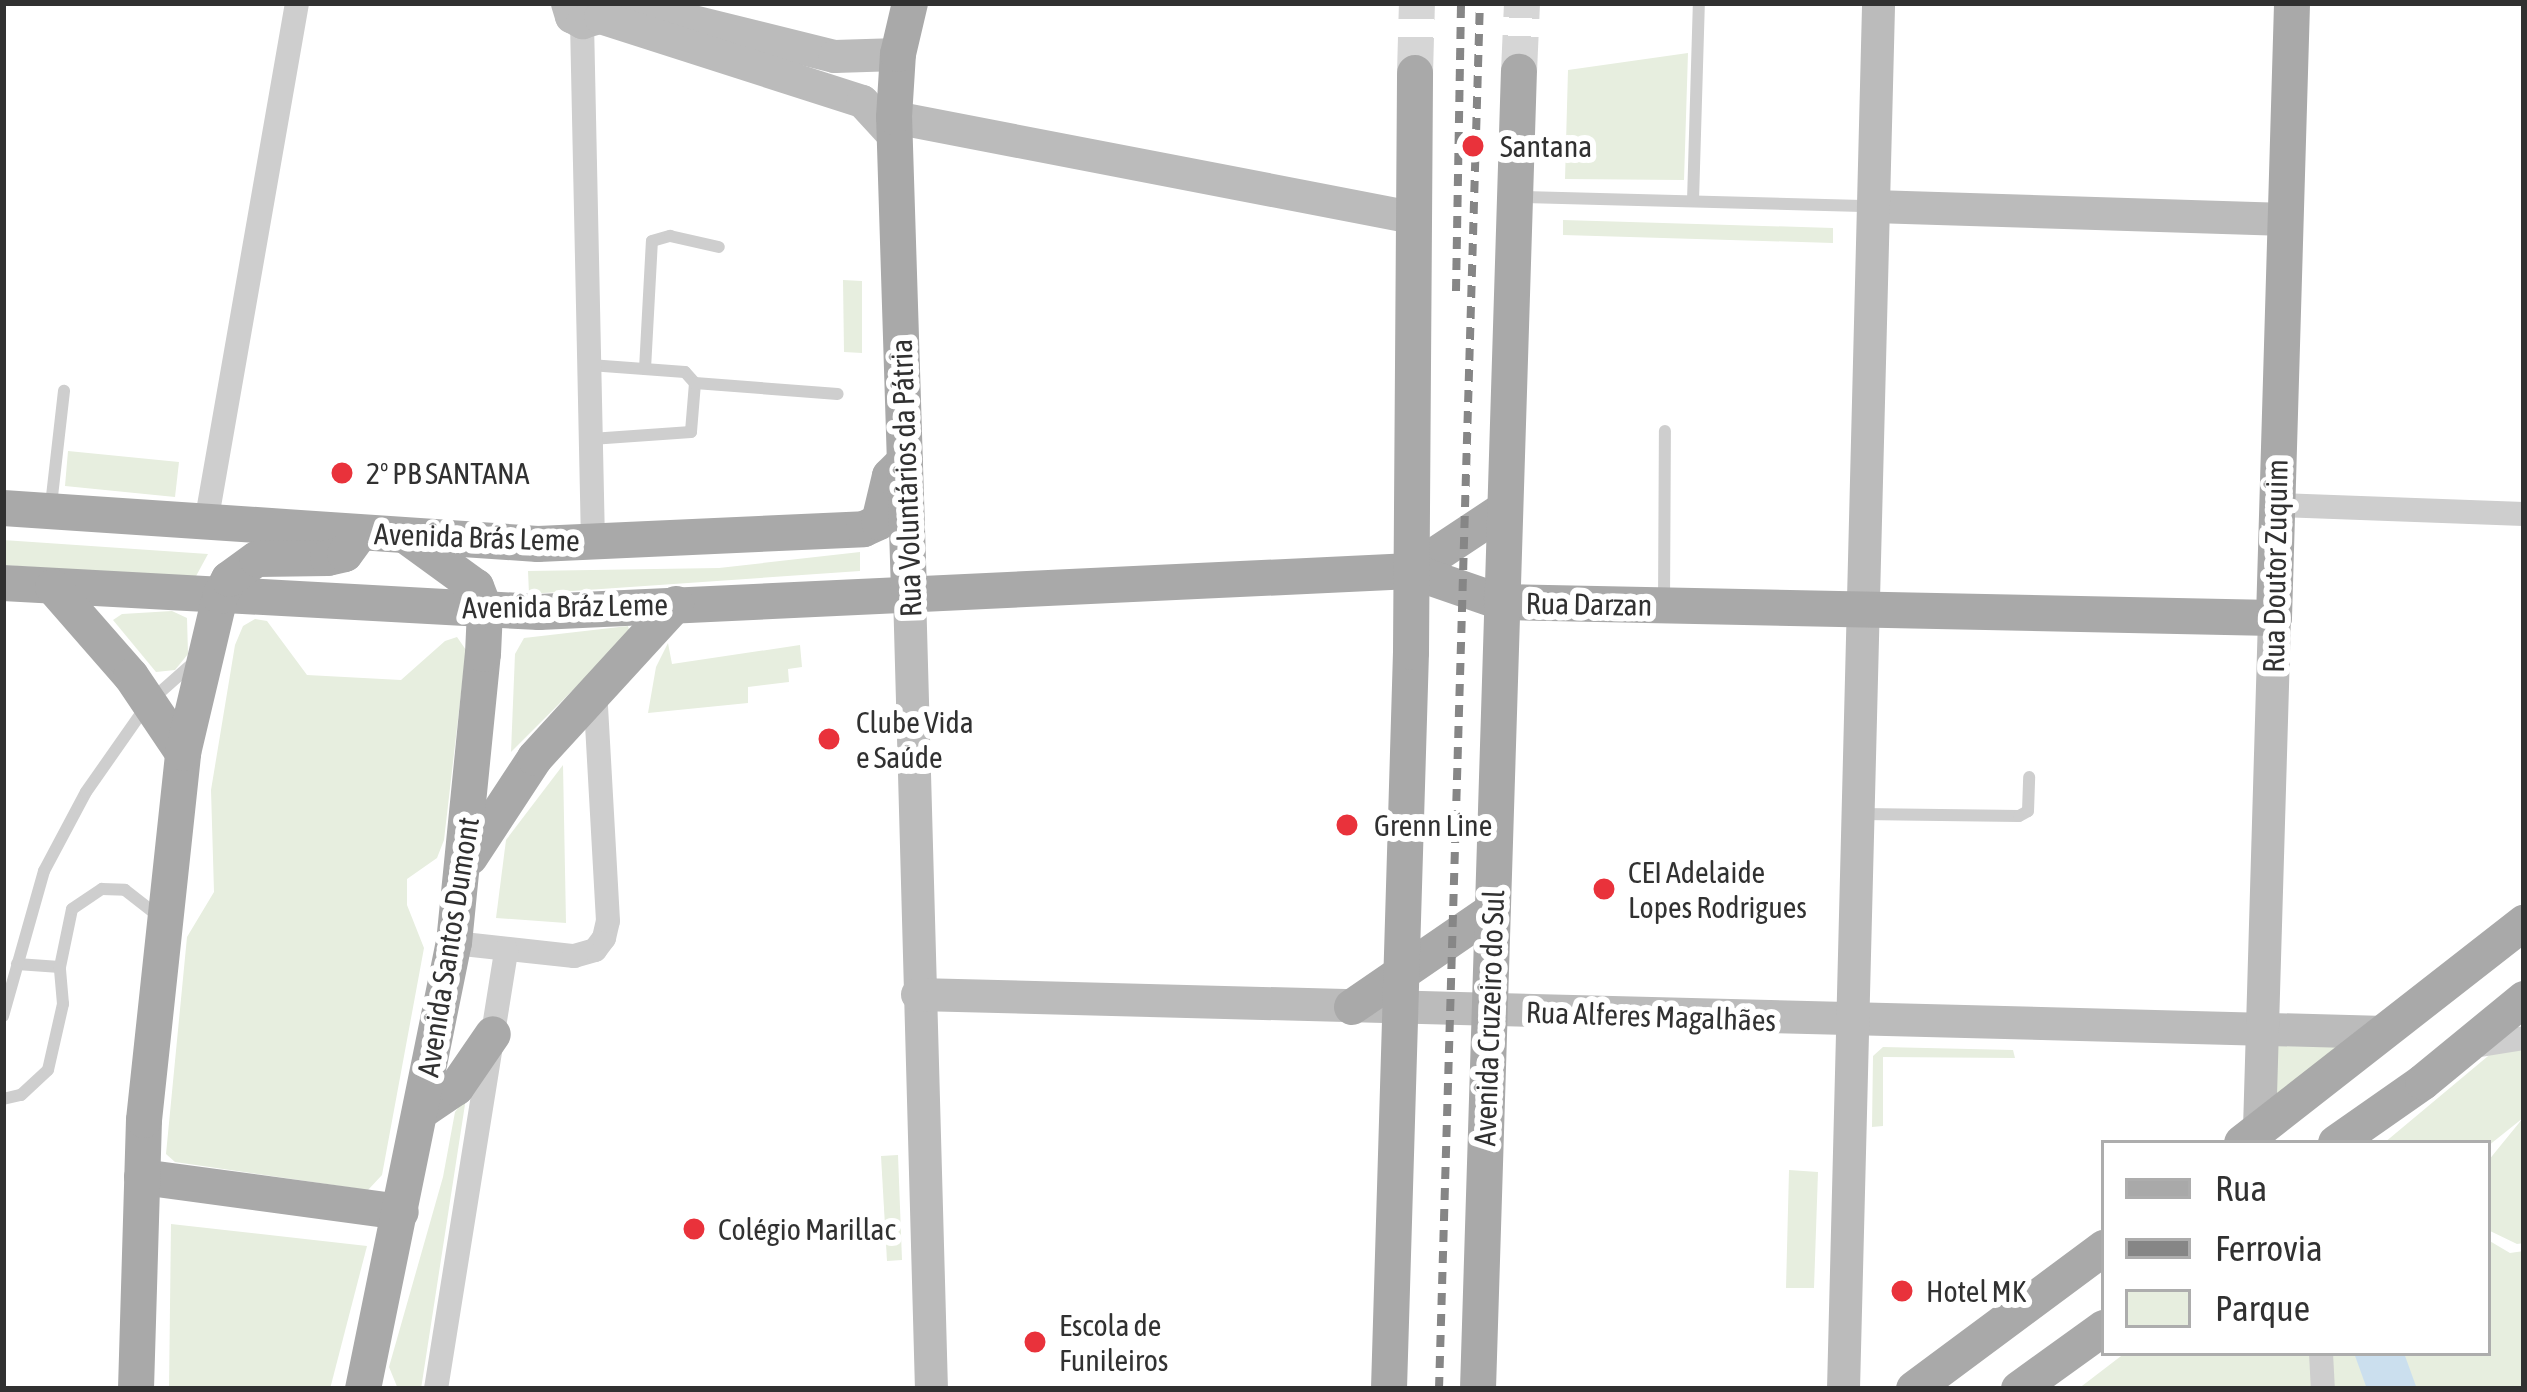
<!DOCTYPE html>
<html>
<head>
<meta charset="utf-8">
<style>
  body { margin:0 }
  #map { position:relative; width:2527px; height:1392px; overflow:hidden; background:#fff; font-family:"Asap Condensed",sans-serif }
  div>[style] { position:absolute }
  .green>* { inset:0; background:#e7eedf }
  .water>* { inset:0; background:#cbdfee }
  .primary-tunnel>* { height:36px; margin-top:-18px; transform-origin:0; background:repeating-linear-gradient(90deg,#d6d6d6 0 36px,transparent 0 54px) }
  .lane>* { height:12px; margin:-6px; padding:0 6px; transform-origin:6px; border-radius:6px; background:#cecece }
  .street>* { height:24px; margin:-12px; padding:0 12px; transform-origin:12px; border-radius:12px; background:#cecece }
  .secondary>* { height:33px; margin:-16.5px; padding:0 16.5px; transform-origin:16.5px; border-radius:16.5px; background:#bbb }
  .primary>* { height:36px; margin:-18px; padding:0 18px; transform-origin:18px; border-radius:18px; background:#a9a9a9 }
  .rail>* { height:8px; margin-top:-4px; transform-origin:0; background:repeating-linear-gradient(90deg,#868686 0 12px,transparent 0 21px) }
  .dots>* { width:33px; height:33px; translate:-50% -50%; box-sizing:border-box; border:6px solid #fff; border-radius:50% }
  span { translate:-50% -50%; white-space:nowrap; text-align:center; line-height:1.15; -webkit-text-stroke:12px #fff; paint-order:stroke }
  .poi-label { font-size:30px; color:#313131 }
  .left { translate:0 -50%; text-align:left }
  .street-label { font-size:30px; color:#313131 }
  .frame { position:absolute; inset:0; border:6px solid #313131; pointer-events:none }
  .legend { position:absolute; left:2101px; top:1140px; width:390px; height:216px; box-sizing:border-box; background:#fff; border:3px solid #adadad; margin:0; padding:15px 21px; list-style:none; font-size:36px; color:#313131 }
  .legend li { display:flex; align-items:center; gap:24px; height:60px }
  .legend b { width:60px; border:3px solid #adadad }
</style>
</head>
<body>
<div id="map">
  <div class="green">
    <div style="clip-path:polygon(1688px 53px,1684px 180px,1565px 179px,1568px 70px)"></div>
    <div style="clip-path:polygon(1563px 220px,1833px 228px,1833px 243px,1563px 235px)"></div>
    <div style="clip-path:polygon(843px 280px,862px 281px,862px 353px,844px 352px)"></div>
    <div style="clip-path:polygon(68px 451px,179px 462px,175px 497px,65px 486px)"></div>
    <div style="clip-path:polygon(3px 540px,208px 554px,195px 578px,3px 565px)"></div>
    <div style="clip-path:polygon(860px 552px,860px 571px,529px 594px,528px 571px,719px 568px)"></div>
    <div style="clip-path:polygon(172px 611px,187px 618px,188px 654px,175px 670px,156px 672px,113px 620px,122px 614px)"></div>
    <div style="clip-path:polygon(255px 619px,267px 621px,307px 675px,401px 680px,445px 641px,457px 637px,466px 650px,444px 840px,437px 858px,407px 879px,407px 905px,424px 948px,382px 1175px,368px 1190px,175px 1162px,166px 1154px,187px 937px,214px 892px,211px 790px,235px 645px,243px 626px)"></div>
    <div style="clip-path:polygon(628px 626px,630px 633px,511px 752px,515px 654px,524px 638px)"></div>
    <div style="clip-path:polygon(668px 643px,672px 664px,800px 645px,802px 667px,788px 669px,789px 682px,748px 687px,748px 703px,648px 713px,656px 667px)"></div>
    <div style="clip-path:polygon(563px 765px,566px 923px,496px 918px,506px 840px)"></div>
    <div style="clip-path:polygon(2524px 1026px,2524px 1243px,2517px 1244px,2488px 1230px,2488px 1161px,2523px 1118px,2488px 1146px,2384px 1143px)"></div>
    <div style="clip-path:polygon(2266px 1035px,2373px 1036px,2265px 1119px)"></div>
    <div style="clip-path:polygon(1883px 1047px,2013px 1050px,2015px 1058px,1883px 1057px,1883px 1126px,1872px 1127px,1873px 1056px)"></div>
    <div style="clip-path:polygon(466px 1098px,421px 1389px,398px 1389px,389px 1367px,443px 1177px,455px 1112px)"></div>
    <div style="clip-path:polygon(898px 1155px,902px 1260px,887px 1261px,881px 1156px)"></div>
    <div style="clip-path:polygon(1789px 1170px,1818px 1172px,1814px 1288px,1786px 1288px)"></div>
    <div style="clip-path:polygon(171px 1224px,367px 1246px,330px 1389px,169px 1389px)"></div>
    <div style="clip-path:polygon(2488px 1240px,2510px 1253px,2524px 1251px,2524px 1389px,2078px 1389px,2125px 1353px,2488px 1353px)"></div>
  </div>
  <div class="water">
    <div style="clip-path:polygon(2354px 1353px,2404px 1353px,2417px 1389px,2367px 1389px)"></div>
  </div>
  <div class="primary-tunnel">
    <div style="left:1519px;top:72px;width:69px;rotate:-87.5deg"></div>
    <div style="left:1415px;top:73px;width:70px;rotate:-88.4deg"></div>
  </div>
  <div class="lane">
    <div style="left:1521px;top:197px;width:351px;rotate:1.5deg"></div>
    <div style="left:1693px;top:201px;width:198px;rotate:-88.3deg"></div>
    <div style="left:590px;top:365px;width:95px;rotate:4.2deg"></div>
    <div style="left:685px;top:372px;width:15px;rotate:48deg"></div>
    <div style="left:695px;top:383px;width:49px;rotate:94.7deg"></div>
    <div style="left:691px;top:432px;width:100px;rotate:176deg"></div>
    <div style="left:645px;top:369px;width:128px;rotate:-86.9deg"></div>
    <div style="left:652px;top:241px;width:19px;rotate:-16deg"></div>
    <div style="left:670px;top:236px;width:50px;rotate:12.7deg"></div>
    <div style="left:695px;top:383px;width:143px;rotate:4.4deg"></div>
    <div style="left:51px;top:505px;width:115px;rotate:-83.5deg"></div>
    <div style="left:1664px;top:604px;width:173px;rotate:-89.7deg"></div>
    <div style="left:1862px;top:814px;width:157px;rotate:0.7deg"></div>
    <div style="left:2019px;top:816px;width:10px;rotate:-29deg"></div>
    <div style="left:2028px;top:811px;width:34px;rotate:-88deg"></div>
    <div style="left:17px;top:964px;width:43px;rotate:4deg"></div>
    <div style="left:60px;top:967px;width:59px;rotate:-78.3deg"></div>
    <div style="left:72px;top:909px;width:36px;rotate:-34deg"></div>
    <div style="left:102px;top:889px;width:23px;rotate:2deg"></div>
    <div style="left:125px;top:890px;width:39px;rotate:38deg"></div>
    <div style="left:3px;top:1016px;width:151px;rotate:-74.2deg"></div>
    <div style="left:44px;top:871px;width:89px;rotate:-62deg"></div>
    <div style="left:86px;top:792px;width:110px;rotate:-55deg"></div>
    <div style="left:149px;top:702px;width:60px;rotate:-41.6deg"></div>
    <div style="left:3px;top:1099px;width:18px;rotate:-13deg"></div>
    <div style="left:21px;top:1095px;width:37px;rotate:-43deg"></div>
    <div style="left:48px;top:1070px;width:68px;rotate:-77.2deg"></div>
    <div style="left:63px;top:1004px;width:37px;rotate:-95deg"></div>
  </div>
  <div class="street">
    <div style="left:582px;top:22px;width:519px;rotate:88.79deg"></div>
    <div style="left:2276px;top:505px;width:248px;rotate:2.1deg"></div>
    <div style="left:206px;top:523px;width:528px;rotate:-80.07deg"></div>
    <div style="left:454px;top:943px;width:121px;rotate:6.2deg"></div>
    <div style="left:574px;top:956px;width:22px;rotate:-16deg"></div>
    <div style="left:595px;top:950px;width:15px;rotate:-53deg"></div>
    <div style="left:604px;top:938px;width:17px;rotate:-77deg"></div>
    <div style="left:608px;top:921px;width:233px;rotate:-93.2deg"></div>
    <div style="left:2468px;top:1047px;width:57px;rotate:-9.1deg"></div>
    <div style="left:2321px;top:1353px;width:36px;rotate:87deg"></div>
    <div style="left:436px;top:1389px;width:444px;rotate:-80.9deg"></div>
  </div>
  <div class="secondary">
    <div style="left:567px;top:3px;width:14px;rotate:73deg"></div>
    <div style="left:571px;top:16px;width:13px;rotate:29deg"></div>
    <div style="left:582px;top:22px;width:19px;rotate:-16deg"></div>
    <div style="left:600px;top:17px;width:15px;rotate:-70deg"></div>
    <div style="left:636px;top:7px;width:204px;rotate:13.9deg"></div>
    <div style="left:834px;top:56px;width:64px;rotate:-1.8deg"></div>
    <div style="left:600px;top:17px;width:275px;rotate:17.8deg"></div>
    <div style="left:862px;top:101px;width:49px;rotate:47.5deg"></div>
    <div style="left:894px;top:117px;width:528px;rotate:10.93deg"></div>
    <div style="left:1873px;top:206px;width:413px;rotate:1.8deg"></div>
    <div style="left:909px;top:592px;width:797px;rotate:88.42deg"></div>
    <div style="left:917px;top:994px;width:1468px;rotate:1.48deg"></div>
    <div style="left:2259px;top:1129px;width:511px;rotate:-88.32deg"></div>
    <div style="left:1843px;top:1389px;width:1386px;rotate:-88.55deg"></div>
  </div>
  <div class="primary">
    <div style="left:3px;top:508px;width:536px;rotate:3.85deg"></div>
    <div style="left:538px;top:544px;width:326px;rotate:-2.6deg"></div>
    <div style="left:864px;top:529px;width:17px;rotate:-25deg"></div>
    <div style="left:879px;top:522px;width:47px;rotate:-76.6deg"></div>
    <div style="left:890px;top:476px;width:21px;rotate:-45deg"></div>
    <div style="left:1411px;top:571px;width:110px;rotate:-33.5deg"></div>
    <div style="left:3px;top:583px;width:537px;rotate:3.1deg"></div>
    <div style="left:539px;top:612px;width:873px;rotate:-2.69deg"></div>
    <div style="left:1411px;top:571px;width:95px;rotate:19deg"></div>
    <div style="left:1501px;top:602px;width:773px;rotate:1.19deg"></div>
    <div style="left:2274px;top:618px;width:615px;rotate:-88.32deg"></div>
    <div style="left:53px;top:587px;width:118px;rotate:48.8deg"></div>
    <div style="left:131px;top:676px;width:93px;rotate:56deg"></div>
    <div style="left:909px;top:592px;width:475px;rotate:-91.8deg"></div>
    <div style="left:894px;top:117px;width:63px;rotate:-86.4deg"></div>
    <div style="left:898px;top:54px;width:52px;rotate:-76.8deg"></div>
    <div style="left:470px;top:857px;width:118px;rotate:-56.7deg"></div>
    <div style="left:535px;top:758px;width:209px;rotate:-47.5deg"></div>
    <div style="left:1352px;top:1007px;width:170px;rotate:-34.4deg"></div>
    <div style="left:423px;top:1110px;width:40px;rotate:-34deg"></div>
    <div style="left:456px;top:1088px;width:65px;rotate:-55.6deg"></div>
    <div style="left:2242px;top:1143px;width:358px;rotate:-38deg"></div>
    <div style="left:2336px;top:1143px;width:106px;rotate:-35deg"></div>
    <div style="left:2423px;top:1082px;width:131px;rotate:-39.4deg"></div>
    <div style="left:142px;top:1177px;width:261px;rotate:7.7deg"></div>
    <div style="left:136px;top:1389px;width:269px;rotate:-88.3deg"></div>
    <div style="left:144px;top:1120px;width:369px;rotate:-83.9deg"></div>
    <div style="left:183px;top:753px;width:161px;rotate:-76.7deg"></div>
    <div style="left:220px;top:596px;width:19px;rotate:-62deg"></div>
    <div style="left:229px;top:579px;width:34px;rotate:-36deg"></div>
    <div style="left:257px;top:559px;width:71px;rotate:-0.8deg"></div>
    <div style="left:328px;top:558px;width:17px;rotate:-13deg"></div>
    <div style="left:345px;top:554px;width:26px;rotate:-54deg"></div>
    <div style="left:363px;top:1389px;width:455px;rotate:-78.5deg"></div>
    <div style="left:454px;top:943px;width:290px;rotate:-84.3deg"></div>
    <div style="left:483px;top:654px;width:44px;rotate:-87.4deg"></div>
    <div style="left:485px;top:610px;width:25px;rotate:-111deg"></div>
    <div style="left:476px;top:587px;width:82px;rotate:-144deg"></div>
    <div style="left:1389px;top:1389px;width:737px;rotate:-88.29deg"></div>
    <div style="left:1411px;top:652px;width:579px;rotate:-89.6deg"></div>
    <div style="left:1478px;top:1389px;width:1318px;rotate:-88.22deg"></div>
    <div style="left:1914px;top:1389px;width:237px;rotate:-36.6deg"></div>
    <div style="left:2019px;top:1389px;width:105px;rotate:-35.7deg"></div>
  </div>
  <div class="rail">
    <div style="left:1456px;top:291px;width:288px;rotate:-89deg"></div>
    <div style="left:1439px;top:1389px;width:1387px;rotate:-88.31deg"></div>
  </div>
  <div class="dots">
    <div style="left:1473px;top:146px;background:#e9323b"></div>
    <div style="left:342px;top:473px;background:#e9323b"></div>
    <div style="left:829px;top:739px;background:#e9323b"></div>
    <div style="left:1347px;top:825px;background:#e9323b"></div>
    <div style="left:1604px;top:889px;background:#e9323b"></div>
    <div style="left:694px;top:1229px;background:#e9323b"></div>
    <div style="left:1902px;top:1291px;background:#e9323b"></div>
    <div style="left:1035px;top:1342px;background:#e9323b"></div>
  </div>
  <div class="poi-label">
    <span class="left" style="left:1500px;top:146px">Santana</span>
    <span class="left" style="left:366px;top:473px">2º PB SANTANA</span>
    <span class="left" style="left:856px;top:739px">Clube Vida<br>e Saúde</span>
    <span class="left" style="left:1374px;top:825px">Grenn Line</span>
    <span class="left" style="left:1628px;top:889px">CEI Adelaide<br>Lopes Rodrigues</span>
    <span class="left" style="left:718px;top:1229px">Colégio Marillac</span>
    <span class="left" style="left:1926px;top:1291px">Hotel MK</span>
    <span class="left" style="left:1059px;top:1342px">Escola de<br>Funileiros</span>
  </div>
  <div class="street-label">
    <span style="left:906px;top:478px;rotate:-92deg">Rua Voluntários da Pátria</span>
    <span style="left:477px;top:537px;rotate:2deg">Avenida Brás Leme</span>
    <span style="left:2275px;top:566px;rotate:-89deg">Rua Doutor Zuquim</span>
    <span style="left:1589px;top:604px;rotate:1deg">Rua Darzan</span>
    <span style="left:565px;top:606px;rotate:-1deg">Avenida Bráz Leme</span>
    <span style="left:448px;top:947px;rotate:-81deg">Avenida Santos Dumont</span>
    <span style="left:1651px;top:1016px;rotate:2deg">Rua Alferes Magalhães</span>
    <span style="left:1489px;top:1018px;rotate:-88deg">Avenida Cruzeiro do Sul</span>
  </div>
  <div class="frame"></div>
  <ul class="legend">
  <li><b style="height:15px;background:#a9a9a9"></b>Rua</li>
  <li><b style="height:15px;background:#868686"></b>Ferrovia</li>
  <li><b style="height:33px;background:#e7eedf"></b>Parque</li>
  </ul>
</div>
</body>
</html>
